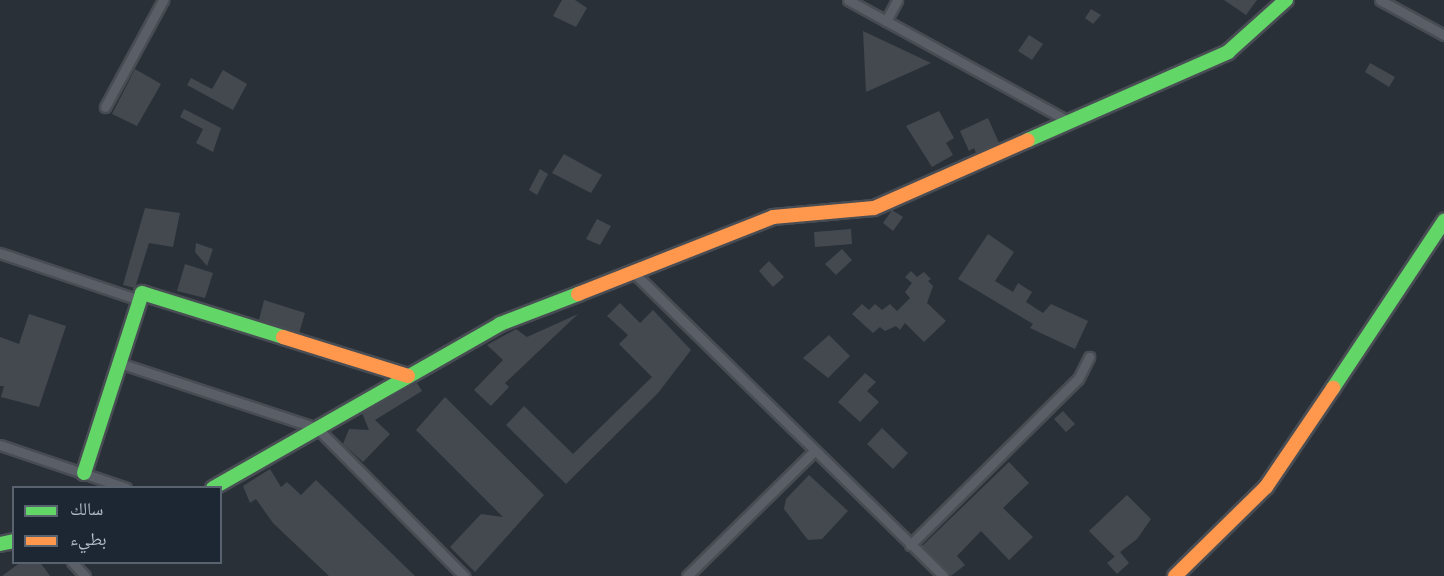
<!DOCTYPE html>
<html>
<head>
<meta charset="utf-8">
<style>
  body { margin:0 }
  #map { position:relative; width:1444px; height:576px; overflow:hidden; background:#2a3038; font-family:Ubuntu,"Noto Naskh Arabic",sans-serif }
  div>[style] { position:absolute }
  .building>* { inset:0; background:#444950 }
  .roads { filter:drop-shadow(2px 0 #484c53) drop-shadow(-2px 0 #484c53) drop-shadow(0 2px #484c53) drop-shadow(0 -2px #484c53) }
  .street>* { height:9px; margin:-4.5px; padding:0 4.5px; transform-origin:4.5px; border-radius:4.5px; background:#5a5e66 }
  .fast>* { height:14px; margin:-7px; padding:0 7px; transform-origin:7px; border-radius:7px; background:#63d668 }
  .slow>* { height:14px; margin:-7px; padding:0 7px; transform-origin:7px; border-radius:7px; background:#ff974d }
  span { translate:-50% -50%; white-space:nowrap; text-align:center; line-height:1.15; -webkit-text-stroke:5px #1d2633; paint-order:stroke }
  .legend { position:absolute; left:12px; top:486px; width:210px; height:78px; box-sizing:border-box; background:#1d2633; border:2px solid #59626f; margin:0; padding:8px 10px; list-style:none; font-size:18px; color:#b4bcc9 }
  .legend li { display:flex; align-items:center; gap:12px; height:30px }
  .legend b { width:30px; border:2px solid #59626f }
</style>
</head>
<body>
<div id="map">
  <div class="building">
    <div style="clip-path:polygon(562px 0,575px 0,587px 8px,576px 27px,553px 16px)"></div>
    <div style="clip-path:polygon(1224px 0,1257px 0,1246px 15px)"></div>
    <div style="clip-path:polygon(1091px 9px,1101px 15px,1093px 24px,1085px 18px)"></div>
    <div style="clip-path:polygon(863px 31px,931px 63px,866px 92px)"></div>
    <div style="clip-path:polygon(1029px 35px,1043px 44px,1032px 60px,1018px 51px)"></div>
    <div style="clip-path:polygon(1370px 63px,1395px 77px,1389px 87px,1365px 72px)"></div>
    <div style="clip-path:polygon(135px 69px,161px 84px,137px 126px,112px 114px)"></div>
    <div style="clip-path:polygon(223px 70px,247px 84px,233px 110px,187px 85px,191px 78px,212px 89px)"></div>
    <div style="clip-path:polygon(184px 109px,221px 128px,213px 152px,196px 143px,203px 129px,180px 117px)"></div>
    <div style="clip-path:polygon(939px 111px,954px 138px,946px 143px,953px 155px,932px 167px,906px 126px)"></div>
    <div style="clip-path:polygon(988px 118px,999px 143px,976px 153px,974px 148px,969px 151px,960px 131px)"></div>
    <div style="clip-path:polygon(564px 154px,602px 175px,591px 193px,552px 173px)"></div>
    <div style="clip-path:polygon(540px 169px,548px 174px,537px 195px,529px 190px)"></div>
    <div style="clip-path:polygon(145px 208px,180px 213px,173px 247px,149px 243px,135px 288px,123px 285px)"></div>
    <div style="clip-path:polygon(892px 210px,903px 217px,893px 231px,883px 223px)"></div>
    <div style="clip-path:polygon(597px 219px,611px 226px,600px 245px,586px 239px)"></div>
    <div style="clip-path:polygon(851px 229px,852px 244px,815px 247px,814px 232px)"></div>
    <div style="clip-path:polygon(988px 234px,1014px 252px,995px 281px,1013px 292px,1018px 283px,1032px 292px,1026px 302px,1043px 313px,1051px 304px,1088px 321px,1075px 349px,1030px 328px,1033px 324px,958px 279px)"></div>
    <div style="clip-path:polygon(196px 243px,213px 249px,207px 266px,195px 252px)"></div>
    <div style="clip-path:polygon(842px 249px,852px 260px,836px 275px,825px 264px)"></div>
    <div style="clip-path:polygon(769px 261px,784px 277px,773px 287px,759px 271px)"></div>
    <div style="clip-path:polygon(185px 264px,213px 273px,205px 298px,177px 291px)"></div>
    <div style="clip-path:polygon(911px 271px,917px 277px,924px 272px,931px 279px,928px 281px,933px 286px,927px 303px,946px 321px,924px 342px,905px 323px,900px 330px,896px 326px,885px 331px,880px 327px,873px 333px,852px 314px,862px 304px,869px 310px,875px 304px,882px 310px,890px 304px,897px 311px,910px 298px,905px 292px,912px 283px,905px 277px)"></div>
    <div style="clip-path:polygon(264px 300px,305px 313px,299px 333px,259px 320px)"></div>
    <div style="clip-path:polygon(620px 303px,640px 323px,653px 310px,691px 350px,658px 393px,566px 484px,506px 425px,524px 406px,573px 454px,652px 377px,619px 344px,628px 335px,607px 316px)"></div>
    <div style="clip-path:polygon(29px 314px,66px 326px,39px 407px,1px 397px,4px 386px,0 386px,0 337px,19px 344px)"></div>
    <div style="clip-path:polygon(578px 314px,505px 383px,509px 387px,491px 406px,474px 390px,503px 360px,487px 345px,516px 329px,527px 337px)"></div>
    <div style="clip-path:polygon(829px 335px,850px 356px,828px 378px,803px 358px)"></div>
    <div style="clip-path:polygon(865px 373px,876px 382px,867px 391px,879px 402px,860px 422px,838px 402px)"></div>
    <div style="clip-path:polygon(417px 383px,422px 391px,375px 420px,390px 434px,363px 462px,343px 444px,349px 429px,369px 430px,362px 413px)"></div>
    <div style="clip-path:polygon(445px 397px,544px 495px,475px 572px,450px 547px,481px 514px,503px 517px,416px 430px)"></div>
    <div style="clip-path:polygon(1063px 411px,1075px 424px,1066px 432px,1054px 419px)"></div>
    <div style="clip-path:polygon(882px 428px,908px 453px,893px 469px,867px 444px)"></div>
    <div style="clip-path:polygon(1009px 462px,1029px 483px,1003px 508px,1033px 537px,1009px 560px,981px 531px,957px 556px,965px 565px,951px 576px,922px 546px)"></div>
    <div style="clip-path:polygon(270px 469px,281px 487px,287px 482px,301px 495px,316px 480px,415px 576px,329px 576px,273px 523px,256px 499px,250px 503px,243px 486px)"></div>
    <div style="clip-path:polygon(809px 475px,848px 511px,822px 539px,808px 540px,784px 509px,786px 499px)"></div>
    <div style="clip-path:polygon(1127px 495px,1151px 519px,1137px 539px,1120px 552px,1129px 563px,1117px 574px,1107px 563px,1118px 554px,1115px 557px,1089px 531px)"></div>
    <div style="clip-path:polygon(21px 562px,40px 562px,50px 576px,2px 576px)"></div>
  </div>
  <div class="roads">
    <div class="street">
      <div style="left:848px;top:0;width:251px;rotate:28.8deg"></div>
      <div style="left:1380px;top:0;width:73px;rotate:28.7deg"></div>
      <div style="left:886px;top:21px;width:24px;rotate:-62deg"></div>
      <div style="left:105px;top:107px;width:122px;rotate:-61.5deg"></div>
      <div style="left:0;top:253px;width:148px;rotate:18.6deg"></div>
      <div style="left:633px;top:272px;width:434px;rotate:44.4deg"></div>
      <div style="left:119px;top:363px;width:208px;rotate:18.2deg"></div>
      <div style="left:317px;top:428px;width:209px;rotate:45.2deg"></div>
      <div style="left:0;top:445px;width:133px;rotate:18.8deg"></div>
      <div style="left:910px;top:545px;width:236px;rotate:-44.7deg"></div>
      <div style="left:1078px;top:379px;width:25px;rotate:-63deg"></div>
      <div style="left:72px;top:562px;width:19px;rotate:47deg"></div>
      <div style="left:687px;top:576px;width:178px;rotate:-44.5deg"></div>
    </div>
    <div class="fast">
      <div style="left:1028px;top:140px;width:219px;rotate:-23.7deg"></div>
      <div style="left:1228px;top:52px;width:78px;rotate:-41.9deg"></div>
      <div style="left:1333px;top:388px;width:201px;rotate:-56.4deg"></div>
      <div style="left:84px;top:473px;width:189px;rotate:-72.1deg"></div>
      <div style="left:142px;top:293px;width:148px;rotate:17.3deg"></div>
      <div style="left:213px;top:488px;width:331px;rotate:-29.7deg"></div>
      <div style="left:500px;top:324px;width:84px;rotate:-21deg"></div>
      <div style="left:0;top:544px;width:14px;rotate:-12deg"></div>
    </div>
    <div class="slow">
      <div style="left:578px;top:294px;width:210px;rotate:-21.5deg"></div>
      <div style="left:773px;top:217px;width:101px;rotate:-5.1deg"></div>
      <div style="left:874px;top:208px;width:168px;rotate:-23.8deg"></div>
      <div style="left:283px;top:337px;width:131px;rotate:17.3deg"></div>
      <div style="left:1175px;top:576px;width:127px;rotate:-44.4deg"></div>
      <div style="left:1266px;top:487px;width:120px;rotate:-55.9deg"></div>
    </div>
  </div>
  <ul class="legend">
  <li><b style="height:8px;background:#63d668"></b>سالك</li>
  <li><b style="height:8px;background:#ff974d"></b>بطيء</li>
  </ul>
</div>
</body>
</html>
